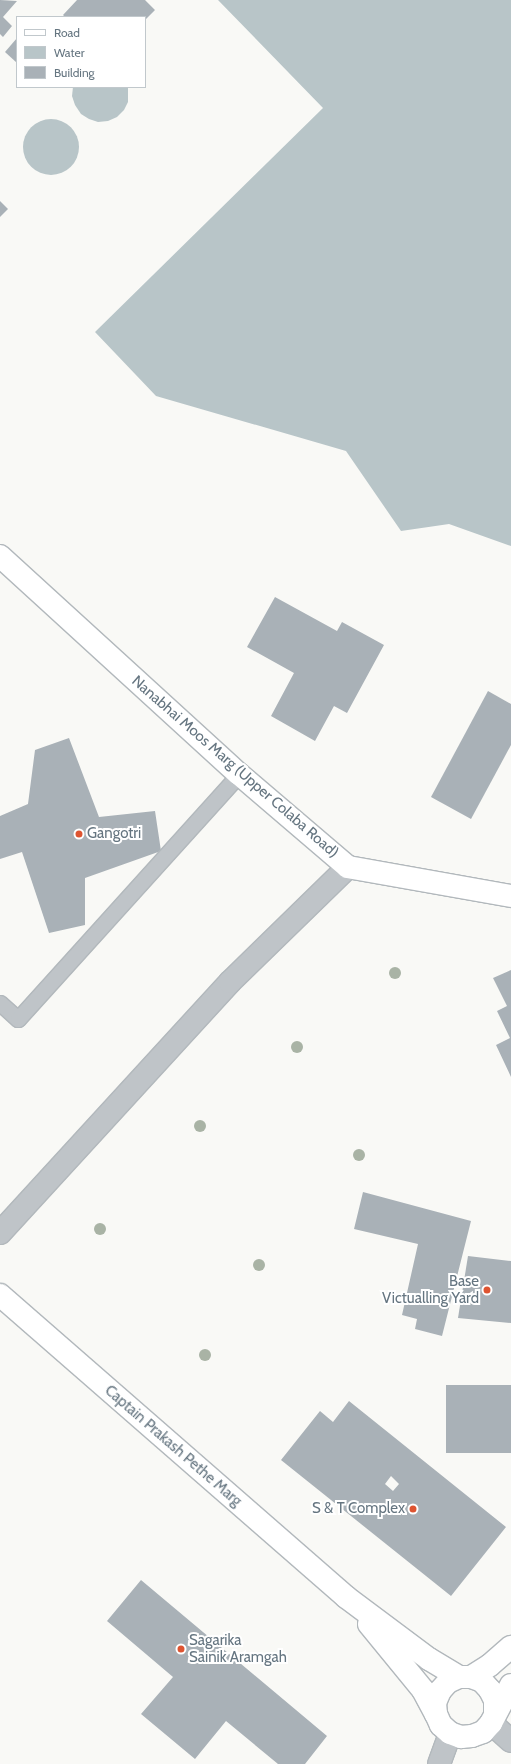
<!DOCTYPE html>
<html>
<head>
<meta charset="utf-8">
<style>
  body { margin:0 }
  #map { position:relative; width:511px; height:1764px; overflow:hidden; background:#f9f9f6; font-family:Cabin,sans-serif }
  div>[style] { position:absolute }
  .water>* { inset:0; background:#b8c5c8 }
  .round { border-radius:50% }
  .building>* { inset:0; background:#a9b1b7 }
  .roads { filter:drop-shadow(1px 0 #b2b8bc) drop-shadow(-1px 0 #b2b8bc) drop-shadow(0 1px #b2b8bc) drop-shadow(0 -1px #b2b8bc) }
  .service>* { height:15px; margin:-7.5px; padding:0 7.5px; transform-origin:7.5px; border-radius:7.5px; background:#bfc4c8 }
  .minor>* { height:22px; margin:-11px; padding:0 11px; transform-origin:11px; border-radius:11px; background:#bfc4c8 }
  .tertiary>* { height:22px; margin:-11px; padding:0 11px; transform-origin:11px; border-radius:11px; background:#bfc4c8 }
  .secondary>* { height:22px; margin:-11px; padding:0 11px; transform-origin:11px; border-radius:11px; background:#fff }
  .trees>* { width:12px; height:12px; margin:-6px; border-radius:50%; background:#a9b3a5 }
  .dots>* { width:11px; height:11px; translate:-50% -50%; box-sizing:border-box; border:2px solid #fff; border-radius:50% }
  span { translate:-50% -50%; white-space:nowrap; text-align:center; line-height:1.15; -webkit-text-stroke:4px #fff; paint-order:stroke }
  .street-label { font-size:15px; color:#657580 }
  .poi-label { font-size:15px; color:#657580 }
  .left { translate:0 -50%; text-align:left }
  .right { translate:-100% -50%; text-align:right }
  .legend { position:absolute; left:16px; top:16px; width:130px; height:72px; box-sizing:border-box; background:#fff; border:1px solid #c1c8cc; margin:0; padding:5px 7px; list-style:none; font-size:12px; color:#657580 }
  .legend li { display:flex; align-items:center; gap:8px; height:20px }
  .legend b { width:20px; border:1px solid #c1c8cc }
</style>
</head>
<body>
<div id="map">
  <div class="water">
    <div style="clip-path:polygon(218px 0,511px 0,511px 546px,449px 524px,401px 531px,346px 451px,156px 396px,95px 332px,323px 108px)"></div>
    <div style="clip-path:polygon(73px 87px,128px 87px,128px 102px,124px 110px,117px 117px,108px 121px,98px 122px,89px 119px,81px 114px,75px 105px,72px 96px)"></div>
    <div class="round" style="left:23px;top:119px;width:56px;height:56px"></div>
  </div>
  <div class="building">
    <div style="clip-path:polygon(0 0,17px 1px,3px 17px,12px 26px,3px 37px,0 34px)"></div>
    <div style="clip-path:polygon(77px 0,145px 0,155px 10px,145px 20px,145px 17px,65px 17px,63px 15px)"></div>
    <div style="clip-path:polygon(17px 38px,17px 63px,5px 52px)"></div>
    <div style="clip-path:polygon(0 201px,8px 209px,0 217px)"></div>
    <div style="clip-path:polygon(275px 597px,337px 631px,342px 622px,384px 645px,347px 713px,334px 706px,315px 741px,271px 716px,294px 673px,247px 647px)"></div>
    <div style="clip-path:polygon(488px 691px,511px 704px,511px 745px,471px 819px,431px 797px)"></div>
    <div style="clip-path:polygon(69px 738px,99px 817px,155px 811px,161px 851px,85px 878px,85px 925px,49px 933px,22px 852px,0 859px,0 816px,28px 804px,35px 750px)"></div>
    <div style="clip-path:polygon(511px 970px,511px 1077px,496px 1045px,510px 1038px,497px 1011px,507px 1006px,493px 978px)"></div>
    <div style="clip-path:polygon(363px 1192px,471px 1221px,442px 1336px,415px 1329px,417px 1319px,402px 1315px,418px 1244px,354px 1229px)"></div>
    <div style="clip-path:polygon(468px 1256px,511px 1261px,511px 1323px,458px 1318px)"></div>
    <div style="clip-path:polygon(446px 1385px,511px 1385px,511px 1453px,446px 1453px)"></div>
    <div style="clip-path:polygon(evenodd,349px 1401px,506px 1527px,451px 1596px,281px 1460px,320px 1411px,333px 1422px,349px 1401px,391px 1476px,399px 1484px,393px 1491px,385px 1484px,391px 1476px)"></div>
    <div style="clip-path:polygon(141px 1580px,327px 1736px,305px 1764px,278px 1764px,226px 1721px,195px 1759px,141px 1714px,173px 1677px,107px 1621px)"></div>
  </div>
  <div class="roads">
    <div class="service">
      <div style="left:0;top:1003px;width:24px;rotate:42deg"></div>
      <div style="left:18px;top:1019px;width:330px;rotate:-47.9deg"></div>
    </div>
    <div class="minor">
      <div style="left:0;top:1233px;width:340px;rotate:-47.5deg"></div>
      <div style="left:230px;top:982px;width:165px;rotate:-44.3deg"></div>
      <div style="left:491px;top:1723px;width:27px;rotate:42deg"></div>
    </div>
    <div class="tertiary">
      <div style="left:439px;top:1764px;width:33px;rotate:-70deg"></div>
    </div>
    <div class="secondary">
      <div style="left:0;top:556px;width:323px;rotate:42.4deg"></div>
      <div style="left:239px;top:774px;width:143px;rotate:40.5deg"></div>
      <div style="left:348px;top:867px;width:166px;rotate:10.1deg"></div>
      <div style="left:0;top:1295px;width:459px;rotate:41.1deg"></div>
      <div style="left:346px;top:1597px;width:104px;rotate:36.8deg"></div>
      <div style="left:429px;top:1659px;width:35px;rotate:31deg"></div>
      <div style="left:369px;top:1624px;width:85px;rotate:50.7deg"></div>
      <div style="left:423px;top:1690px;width:27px;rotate:62deg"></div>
      <div style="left:471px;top:1677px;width:22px;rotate:-32deg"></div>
      <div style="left:490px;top:1665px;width:28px;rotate:-41deg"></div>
      <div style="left:495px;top:1712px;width:12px;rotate:-90deg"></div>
      <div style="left:495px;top:1700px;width:11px;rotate:-117deg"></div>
      <div style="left:490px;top:1690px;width:12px;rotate:-132deg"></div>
      <div style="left:482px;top:1681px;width:12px;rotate:-160deg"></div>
      <div style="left:471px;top:1677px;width:12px;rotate:180deg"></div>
      <div style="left:459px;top:1677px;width:12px;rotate:156deg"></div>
      <div style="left:448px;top:1682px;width:12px;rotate:132deg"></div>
      <div style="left:440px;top:1691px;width:13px;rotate:113deg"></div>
      <div style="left:435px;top:1703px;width:11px;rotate:85deg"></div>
      <div style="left:436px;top:1714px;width:12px;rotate:66deg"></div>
      <div style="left:441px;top:1725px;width:12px;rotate:42deg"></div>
      <div style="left:450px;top:1733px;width:12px;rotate:20deg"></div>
      <div style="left:461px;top:1737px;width:11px;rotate:-5deg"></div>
      <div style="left:472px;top:1736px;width:12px;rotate:-20deg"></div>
      <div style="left:483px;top:1732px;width:12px;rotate:-48deg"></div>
      <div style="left:491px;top:1723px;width:43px;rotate:-62.2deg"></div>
    </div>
  </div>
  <div class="trees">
    <div style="left:395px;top:973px"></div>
    <div style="left:297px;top:1047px"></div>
    <div style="left:200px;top:1126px"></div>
    <div style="left:359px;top:1155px"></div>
    <div style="left:100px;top:1229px"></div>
    <div style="left:259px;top:1265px"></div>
    <div style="left:205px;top:1355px"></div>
  </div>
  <div class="dots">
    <div style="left:79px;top:834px;background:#de5431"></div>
    <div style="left:487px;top:1290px;background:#de5431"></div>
    <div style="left:413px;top:1509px;background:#de5431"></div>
    <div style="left:181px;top:1649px;background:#de5431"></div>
  </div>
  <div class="street-label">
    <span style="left:235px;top:767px;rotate:41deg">Nanabhai Moos Marg (Upper Colaba Road)</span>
    <span style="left:173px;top:1446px;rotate:41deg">Captain Prakash Pethe Marg</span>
  </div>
  <div class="poi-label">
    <span class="left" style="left:87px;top:834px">Gangotri</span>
    <span class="right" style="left:479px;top:1290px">Base<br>Victualling Yard</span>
    <span class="right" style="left:405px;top:1509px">S &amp; T Complex</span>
    <span class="left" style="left:189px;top:1649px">Sagarika<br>Sainik Aramgah</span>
  </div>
  <ul class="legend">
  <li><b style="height:5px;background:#fff"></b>Road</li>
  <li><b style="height:11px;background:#b8c5c8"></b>Water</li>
  <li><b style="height:11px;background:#a9b1b7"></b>Building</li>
  </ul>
</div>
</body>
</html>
